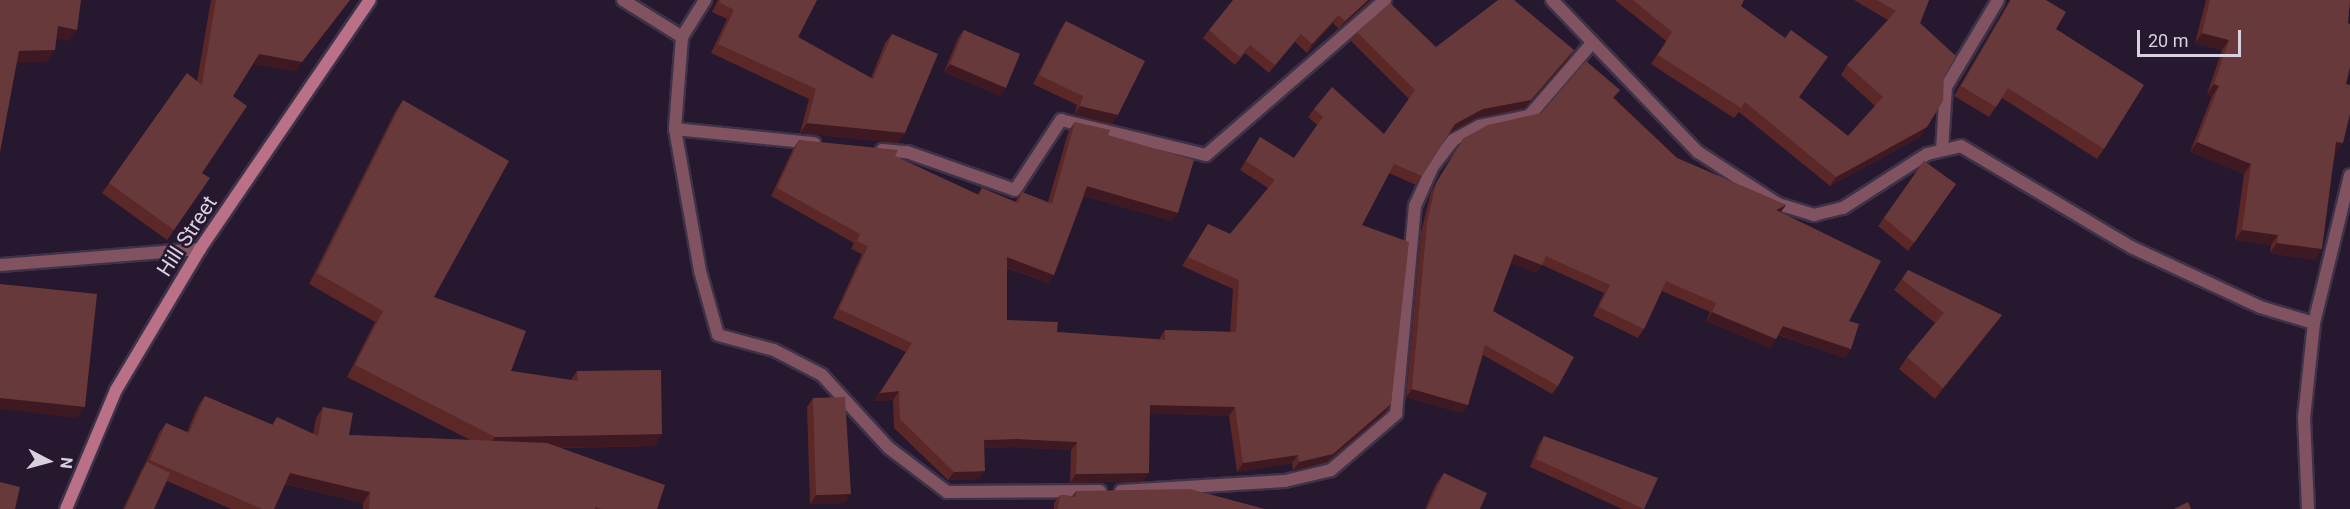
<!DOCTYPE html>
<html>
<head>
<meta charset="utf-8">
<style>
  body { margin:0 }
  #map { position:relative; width:2350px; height:509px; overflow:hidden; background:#25182f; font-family:Roboto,sans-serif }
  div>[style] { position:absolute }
  .roads { filter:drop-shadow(2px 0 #3e3248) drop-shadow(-2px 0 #3e3248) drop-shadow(0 2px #3e3248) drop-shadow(0 -2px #3e3248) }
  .minor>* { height:12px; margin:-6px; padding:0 6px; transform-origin:6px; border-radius:6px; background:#815360 }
  .secondary>* { height:12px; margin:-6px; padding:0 6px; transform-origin:6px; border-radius:6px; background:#ba7086 }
  .wall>* { inset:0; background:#5b2727 }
  .shaded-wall>* { inset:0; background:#3f1922 }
  .building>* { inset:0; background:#68393b }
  span { translate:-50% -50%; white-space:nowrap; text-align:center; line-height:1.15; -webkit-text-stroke:5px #25182f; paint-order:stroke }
  .street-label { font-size:21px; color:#d9d0e0 }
  .north { position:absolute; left:18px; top:431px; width:60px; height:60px; -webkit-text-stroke:4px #25182f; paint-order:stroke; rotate:96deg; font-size:16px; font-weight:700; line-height:24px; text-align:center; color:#d9d0e0 }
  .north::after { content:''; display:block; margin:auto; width:21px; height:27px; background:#d9d0e0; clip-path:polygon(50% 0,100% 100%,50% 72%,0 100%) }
  .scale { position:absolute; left:2137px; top:30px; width:104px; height:27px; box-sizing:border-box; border:3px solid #d9d0e0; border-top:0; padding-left:8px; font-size:18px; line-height:21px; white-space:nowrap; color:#d9d0e0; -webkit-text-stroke:4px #25182f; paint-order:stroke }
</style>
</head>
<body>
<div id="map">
  <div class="roads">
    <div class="minor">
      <div style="left:623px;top:0;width:70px;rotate:32.1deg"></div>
      <div style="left:682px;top:37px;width:44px;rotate:-58.1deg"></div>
      <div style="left:1552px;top:0;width:211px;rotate:46.2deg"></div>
      <div style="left:1698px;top:152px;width:95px;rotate:33deg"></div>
      <div style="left:1778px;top:204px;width:38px;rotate:17deg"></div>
      <div style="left:1814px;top:215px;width:30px;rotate:-14deg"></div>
      <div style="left:1843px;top:208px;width:100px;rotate:-32.7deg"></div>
      <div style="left:1927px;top:154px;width:35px;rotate:-13deg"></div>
      <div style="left:1961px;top:146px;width:198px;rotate:30.7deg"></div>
      <div style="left:2131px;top:247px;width:142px;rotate:24.9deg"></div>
      <div style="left:2260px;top:307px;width:56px;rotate:16.5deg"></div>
      <div style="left:682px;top:37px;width:92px;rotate:94.4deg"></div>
      <div style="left:675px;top:129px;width:144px;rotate:80deg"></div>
      <div style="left:700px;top:271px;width:66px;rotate:74.3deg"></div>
      <div style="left:718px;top:335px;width:58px;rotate:15deg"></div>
      <div style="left:774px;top:350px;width:54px;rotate:27.5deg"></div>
      <div style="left:822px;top:375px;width:99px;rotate:47.5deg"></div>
      <div style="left:889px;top:448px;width:73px;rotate:37.2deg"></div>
      <div style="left:947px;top:492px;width:153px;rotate:-0.4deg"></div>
      <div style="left:675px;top:129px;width:140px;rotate:5.8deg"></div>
      <div style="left:882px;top:150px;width:25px;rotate:5deg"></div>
      <div style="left:907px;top:152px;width:114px;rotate:19.4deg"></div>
      <div style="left:1015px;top:190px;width:84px;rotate:-56.7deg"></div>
      <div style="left:1061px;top:120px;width:149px;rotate:13.6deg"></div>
      <div style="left:1206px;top:155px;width:237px;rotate:-40.9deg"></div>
      <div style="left:1942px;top:150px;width:63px;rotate:-86.4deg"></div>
      <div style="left:1946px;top:87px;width:101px;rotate:-59.1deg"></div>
      <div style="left:0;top:265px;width:201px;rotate:-4.6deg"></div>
      <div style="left:1121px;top:491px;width:164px;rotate:-3.5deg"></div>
      <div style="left:1285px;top:481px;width:47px;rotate:-13.4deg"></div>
      <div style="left:1331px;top:470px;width:86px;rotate:-40.7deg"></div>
      <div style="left:1396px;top:414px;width:209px;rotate:-84.8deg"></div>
      <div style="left:1415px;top:206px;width:44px;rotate:-65.8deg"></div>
      <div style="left:1433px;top:166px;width:33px;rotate:-52deg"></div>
      <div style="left:1453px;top:140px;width:30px;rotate:-28deg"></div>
      <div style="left:1479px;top:126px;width:51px;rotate:-11.3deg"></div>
      <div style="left:1529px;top:116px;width:96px;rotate:-49.2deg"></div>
      <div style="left:2308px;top:509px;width:91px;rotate:-92.5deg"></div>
      <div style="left:2304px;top:418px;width:96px;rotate:-84deg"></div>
      <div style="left:2314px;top:323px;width:152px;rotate:-76.3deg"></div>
    </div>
    <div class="secondary">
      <div style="left:66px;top:509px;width:129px;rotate:-67.2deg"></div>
      <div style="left:116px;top:390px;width:164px;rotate:-59.2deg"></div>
      <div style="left:200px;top:249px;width:301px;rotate:-55.7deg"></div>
    </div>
  </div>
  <div class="wall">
    <div style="clip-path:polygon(211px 0,350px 0,295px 71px,253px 64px,233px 96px,202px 173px,174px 230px,167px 240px,102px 193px,187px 73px,197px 82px)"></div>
    <div style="clip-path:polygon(718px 0,817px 0,798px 37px,871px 78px,885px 43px,892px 34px,898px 143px,800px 133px,809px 99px,711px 53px,727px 19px,712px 12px)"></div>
    <div style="clip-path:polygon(1371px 0,1339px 29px,1333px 23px,1307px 53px,1295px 42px,1269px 73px,1245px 53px,1235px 65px,1203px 38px,1209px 30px)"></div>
    <div style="clip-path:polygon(1615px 0,1744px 0,1741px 6px,1799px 97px,1848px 136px,1875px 106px,1841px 75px,1847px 65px,1888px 20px,1854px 0,1929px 0,1920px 23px,1944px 77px,1920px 137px,1830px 186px,1739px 112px,1734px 118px,1651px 64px,1666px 41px)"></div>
    <div style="clip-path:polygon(2010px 0,2046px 0,2056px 29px,2104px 149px,2097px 159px,2002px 98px,1989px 117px,1954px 96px)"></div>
    <div style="clip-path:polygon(2206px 0,2350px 0,2348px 23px,2346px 84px,2336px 153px,2335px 153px,2315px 260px,2270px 253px,2271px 245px,2235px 240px,2244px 174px,2190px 152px,2212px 96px,2207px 94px,2222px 50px,2195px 43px)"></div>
    <div style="clip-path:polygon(1066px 21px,1112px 124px,1074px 115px,1077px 105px,1033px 84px,1060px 30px)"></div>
    <div style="clip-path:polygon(964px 30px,1000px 96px,944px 72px,958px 38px)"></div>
    <div style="clip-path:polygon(1357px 32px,1436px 47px,1574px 50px,1568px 59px,1525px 108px,1477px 118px,1449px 133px,1416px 185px,1389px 173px,1362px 225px,1391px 404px,1385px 413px,1327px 462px,1293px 471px,1292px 463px,1237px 472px,1229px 416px,1150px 413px,1143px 481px,1070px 483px,1071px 450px,1011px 447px,984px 448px,979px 479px,948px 480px,894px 428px,893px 400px,874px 401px,906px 352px,833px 318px,862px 254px,851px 249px,854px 243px,771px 196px,793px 149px,799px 140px,895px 156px,977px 195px,982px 188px,1015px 202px,1022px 192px,1048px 202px,1069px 130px,1075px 122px,1108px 135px,1172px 221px,1084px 196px,1054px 275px,1048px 283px,1007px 268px,1007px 320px,1057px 332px,1159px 339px,1165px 330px,1230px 332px,1233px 289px,1182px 266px,1208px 224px,1230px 234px,1268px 188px,1240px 170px,1260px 137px,1294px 158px,1317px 125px,1308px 117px,1314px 109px,1384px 134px,1409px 99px,1351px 41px)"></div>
    <div style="clip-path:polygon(1614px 98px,1677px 158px,1786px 205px,1781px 212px,1849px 321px,1851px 349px,1845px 358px,1778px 335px,1770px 348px,1706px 321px,1710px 312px,1662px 291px,1644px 329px,1638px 338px,1593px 316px,1604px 293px,1542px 265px,1536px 273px,1511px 263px,1493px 311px,1558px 386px,1552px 394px,1483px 355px,1468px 405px,1462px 413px,1406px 397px,1421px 232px,1431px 192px,1458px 146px,1464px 138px)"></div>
    <div style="clip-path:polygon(403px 100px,434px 297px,511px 371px,571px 380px,577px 371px,662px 434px,654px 446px,559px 448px,657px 509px,363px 509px,363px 503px,285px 484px,274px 509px,231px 509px,167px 481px,154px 509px,123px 509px,141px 471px,145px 464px,159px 433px,166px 423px,187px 432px,198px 406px,205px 396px,272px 425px,277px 417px,313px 434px,316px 418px,323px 407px,349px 435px,470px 440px,347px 377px,375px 322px,309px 284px,395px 112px)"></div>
    <div style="clip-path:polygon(1924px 161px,1956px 184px,1908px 251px,1878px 226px)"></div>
    <div style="clip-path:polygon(1908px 270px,2002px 315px,1994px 326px,1935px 399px,1899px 369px,1907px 357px,1935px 323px,1894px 290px)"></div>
    <div style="clip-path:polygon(813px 398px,845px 503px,810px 504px,807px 407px)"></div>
    <div style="clip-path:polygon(1544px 436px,1644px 509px,1622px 509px,1530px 467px,1539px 444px)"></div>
    <div style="clip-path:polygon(1444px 473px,1480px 509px,1425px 509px,1436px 484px)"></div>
    <div style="clip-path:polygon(1076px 491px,1265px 509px,1054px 509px,1054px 503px,1060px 495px,1072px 496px)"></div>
  </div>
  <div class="shaded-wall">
    <div style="clip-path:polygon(350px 0,295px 71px,252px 64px,259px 54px)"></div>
    <div style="clip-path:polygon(1368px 0,1371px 0,1339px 29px,1345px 21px)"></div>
    <div style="clip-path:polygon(1339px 15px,1333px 23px,1307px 53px,1312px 44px)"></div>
    <div style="clip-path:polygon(58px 26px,77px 30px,69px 41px,50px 38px)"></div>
    <div style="clip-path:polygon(2202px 33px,2229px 40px,2222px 50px,2195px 43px)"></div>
    <div style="clip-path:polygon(1301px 34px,1295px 42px,1269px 73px,1275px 65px)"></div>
    <div style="clip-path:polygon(55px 50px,47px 62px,11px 63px,19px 51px)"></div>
    <div style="clip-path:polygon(1574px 50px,1568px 59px,1525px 108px,1477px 118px,1449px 133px,1455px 124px)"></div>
    <div style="clip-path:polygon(950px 64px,1006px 88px,1000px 96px,944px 72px)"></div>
    <div style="clip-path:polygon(2214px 84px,2219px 86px,2212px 96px,2207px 94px)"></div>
    <div style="clip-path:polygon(1080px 106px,1118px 115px,1112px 124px,1074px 115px)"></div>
    <div style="clip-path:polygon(807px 123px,905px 133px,898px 143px,800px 133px)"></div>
    <div style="clip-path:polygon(1927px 127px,1920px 137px,1830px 186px,1836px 177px)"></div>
    <div style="clip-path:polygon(2197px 142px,2251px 164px,2244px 174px,2190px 152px)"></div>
    <div style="clip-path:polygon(2336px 142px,2343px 143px,2336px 153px,2329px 152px)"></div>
    <div style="clip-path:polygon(1087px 186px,1178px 213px,1172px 221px,1081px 195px)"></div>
    <div style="clip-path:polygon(1786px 205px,1780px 213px,1776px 210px)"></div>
    <div style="clip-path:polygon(2242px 230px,2278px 235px,2271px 245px,2235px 240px)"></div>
    <div style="clip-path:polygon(2277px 243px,2322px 249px,2315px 260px,2270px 253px)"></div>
    <div style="clip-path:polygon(1514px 254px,1542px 265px,1536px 273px,1508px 262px)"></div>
    <div style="clip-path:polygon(1007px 257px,1054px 275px,1048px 283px,1001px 265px)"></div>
    <div style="clip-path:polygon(1712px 312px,1776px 339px,1770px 348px,1706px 321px)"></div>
    <div style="clip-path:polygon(2002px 315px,1994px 326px,1935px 399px,1943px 388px)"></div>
    <div style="clip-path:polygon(1783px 326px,1851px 349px,1845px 358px,1777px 334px)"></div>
    <div style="clip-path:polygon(1412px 389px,1468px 405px,1462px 413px,1406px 397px)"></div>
    <div style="clip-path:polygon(899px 391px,893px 400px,874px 401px,880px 393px)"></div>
    <div style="clip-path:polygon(0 398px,85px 407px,77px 418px,0 409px)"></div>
    <div style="clip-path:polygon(1391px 404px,1385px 413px,1327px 462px,1293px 471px,1299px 462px)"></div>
    <div style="clip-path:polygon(1150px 405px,1235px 407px,1229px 416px,1144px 413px)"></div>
    <div style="clip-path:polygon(662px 434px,654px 446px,487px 449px,495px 437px)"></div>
    <div style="clip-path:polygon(1017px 439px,1077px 442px,1071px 450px,1011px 447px,978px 448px,984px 440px)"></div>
    <div style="clip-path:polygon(1298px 455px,1292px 463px,1237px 472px,1243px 463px)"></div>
    <div style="clip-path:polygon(985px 471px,979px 479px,948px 480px,954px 472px)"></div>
    <div style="clip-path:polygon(290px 473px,370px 492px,363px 503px,283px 483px)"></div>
    <div style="clip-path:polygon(1149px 473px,1143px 481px,1070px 483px,1076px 474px)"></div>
    <div style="clip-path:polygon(851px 494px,845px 503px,810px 504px,816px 495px)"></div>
  </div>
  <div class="building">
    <div style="clip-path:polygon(0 0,81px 0,77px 30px,58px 26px,55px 50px,19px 51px,0 152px)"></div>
    <div style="clip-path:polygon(216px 0,350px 0,302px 62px,259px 54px,233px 96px,247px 106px,202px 173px,210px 178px,174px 230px,109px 183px,187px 73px,202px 85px)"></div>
    <div style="clip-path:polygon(720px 0,817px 0,798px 37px,873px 79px,892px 34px,938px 54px,905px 133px,807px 123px,816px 89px,718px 44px,734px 10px,719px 2px)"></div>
    <div style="clip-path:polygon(1233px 0,1368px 0,1345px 21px,1339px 15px,1312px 44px,1301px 34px,1275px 65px,1250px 45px,1240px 57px,1209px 30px)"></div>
    <div style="clip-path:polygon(1498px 0,1514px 0,1574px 50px,1531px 100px,1483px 109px,1455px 124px,1422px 176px,1394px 164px,1362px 225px,1409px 242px,1391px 404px,1333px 454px,1299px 462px,1298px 455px,1243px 463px,1235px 407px,1150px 405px,1149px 473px,1076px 474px,1077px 442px,1017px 439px,984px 440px,985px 471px,954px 472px,900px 419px,899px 391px,880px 393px,912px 343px,839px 309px,868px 246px,857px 241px,860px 234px,777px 188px,799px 140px,898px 150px,895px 156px,979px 195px,982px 188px,1018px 203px,1022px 192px,1052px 204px,1075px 122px,1110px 130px,1108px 135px,1194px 160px,1178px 213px,1087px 186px,1054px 275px,1007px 257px,1007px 320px,1058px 322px,1057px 332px,1165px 340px,1165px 330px,1236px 332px,1239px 280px,1188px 257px,1208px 224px,1230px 234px,1275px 180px,1246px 161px,1260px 137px,1294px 158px,1323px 117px,1314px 109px,1332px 87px,1384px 134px,1415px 90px,1357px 32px,1390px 3px,1436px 47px)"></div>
    <div style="clip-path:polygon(1633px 0,1744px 0,1741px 6px,1785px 38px,1791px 30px,1828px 57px,1799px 97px,1848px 136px,1883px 97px,1847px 65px,1896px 11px,1877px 0,1929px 0,1920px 23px,1956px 56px,1944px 77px,1943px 101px,1927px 127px,1836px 177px,1745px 102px,1741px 108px,1658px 55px,1672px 32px)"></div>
    <div style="clip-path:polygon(2011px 0,2046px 0,2066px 12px,2056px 29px,2144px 85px,2104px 149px,2008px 88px,1996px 107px,1961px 86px)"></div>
    <div style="clip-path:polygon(2210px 0,2350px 0,2348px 23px,2350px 24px,2350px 67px,2346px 84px,2350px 85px,2350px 114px,2343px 143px,2336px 142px,2322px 249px,2277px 243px,2278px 235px,2242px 230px,2251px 164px,2197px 142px,2219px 86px,2214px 84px,2229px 40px,2202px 33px)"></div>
    <div style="clip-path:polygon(1066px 21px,1145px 61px,1118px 115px,1080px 106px,1083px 96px,1039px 75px)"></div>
    <div style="clip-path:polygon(964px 30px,1020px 54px,1006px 88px,950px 64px)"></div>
    <div style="clip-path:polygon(1586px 61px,1620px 90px,1613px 98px,1677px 158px,1786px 205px,1776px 210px,1881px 261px,1849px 321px,1859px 324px,1851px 349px,1783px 326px,1776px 339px,1712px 312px,1716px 303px,1666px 281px,1644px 329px,1599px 307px,1610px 285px,1546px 256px,1542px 265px,1514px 254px,1493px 311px,1574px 357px,1558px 386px,1485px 345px,1468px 405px,1412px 389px,1427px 223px,1436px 183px,1464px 138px,1488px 125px,1541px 113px)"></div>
    <div style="clip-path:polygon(403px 100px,509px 161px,434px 297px,526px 331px,511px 371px,578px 381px,577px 371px,661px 370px,662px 434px,495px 437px,355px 365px,383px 311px,317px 273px)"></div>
    <div style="clip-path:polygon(1924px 161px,1956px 184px,1914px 243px,1884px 218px)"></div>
    <div style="clip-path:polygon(1908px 270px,2002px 315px,1943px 388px,1907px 357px,1944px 313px,1902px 279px)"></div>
    <div style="clip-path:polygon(0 284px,97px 294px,85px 407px,0 398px)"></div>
    <div style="clip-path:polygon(205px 396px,273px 425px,277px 417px,318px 436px,323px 407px,353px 413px,349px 435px,547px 443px,665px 485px,657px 509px,602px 509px,595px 507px,595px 509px,369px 509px,370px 492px,290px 473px,274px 509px,262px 509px,150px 460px,166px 423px,189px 433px)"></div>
    <div style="clip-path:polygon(845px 397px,851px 494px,816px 495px,813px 398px)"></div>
    <div style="clip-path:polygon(1544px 436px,1658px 478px,1644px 509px,1536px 459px)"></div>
    <div style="clip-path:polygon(147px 462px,170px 473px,154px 509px,125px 509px)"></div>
    <div style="clip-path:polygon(1444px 473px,1487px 493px,1480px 509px,1427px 509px)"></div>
    <div style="clip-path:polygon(0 482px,20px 487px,15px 509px,0 509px)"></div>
    <div style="clip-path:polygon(1190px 489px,1265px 509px,1058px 509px,1060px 495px,1076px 497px,1076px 491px)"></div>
    <div style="clip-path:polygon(2188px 502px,2191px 509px,2174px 509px)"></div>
  </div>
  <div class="street-label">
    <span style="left:187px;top:236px;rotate:-57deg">Hill Street</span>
  </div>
  <div class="north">N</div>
  <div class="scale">20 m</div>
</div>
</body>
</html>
